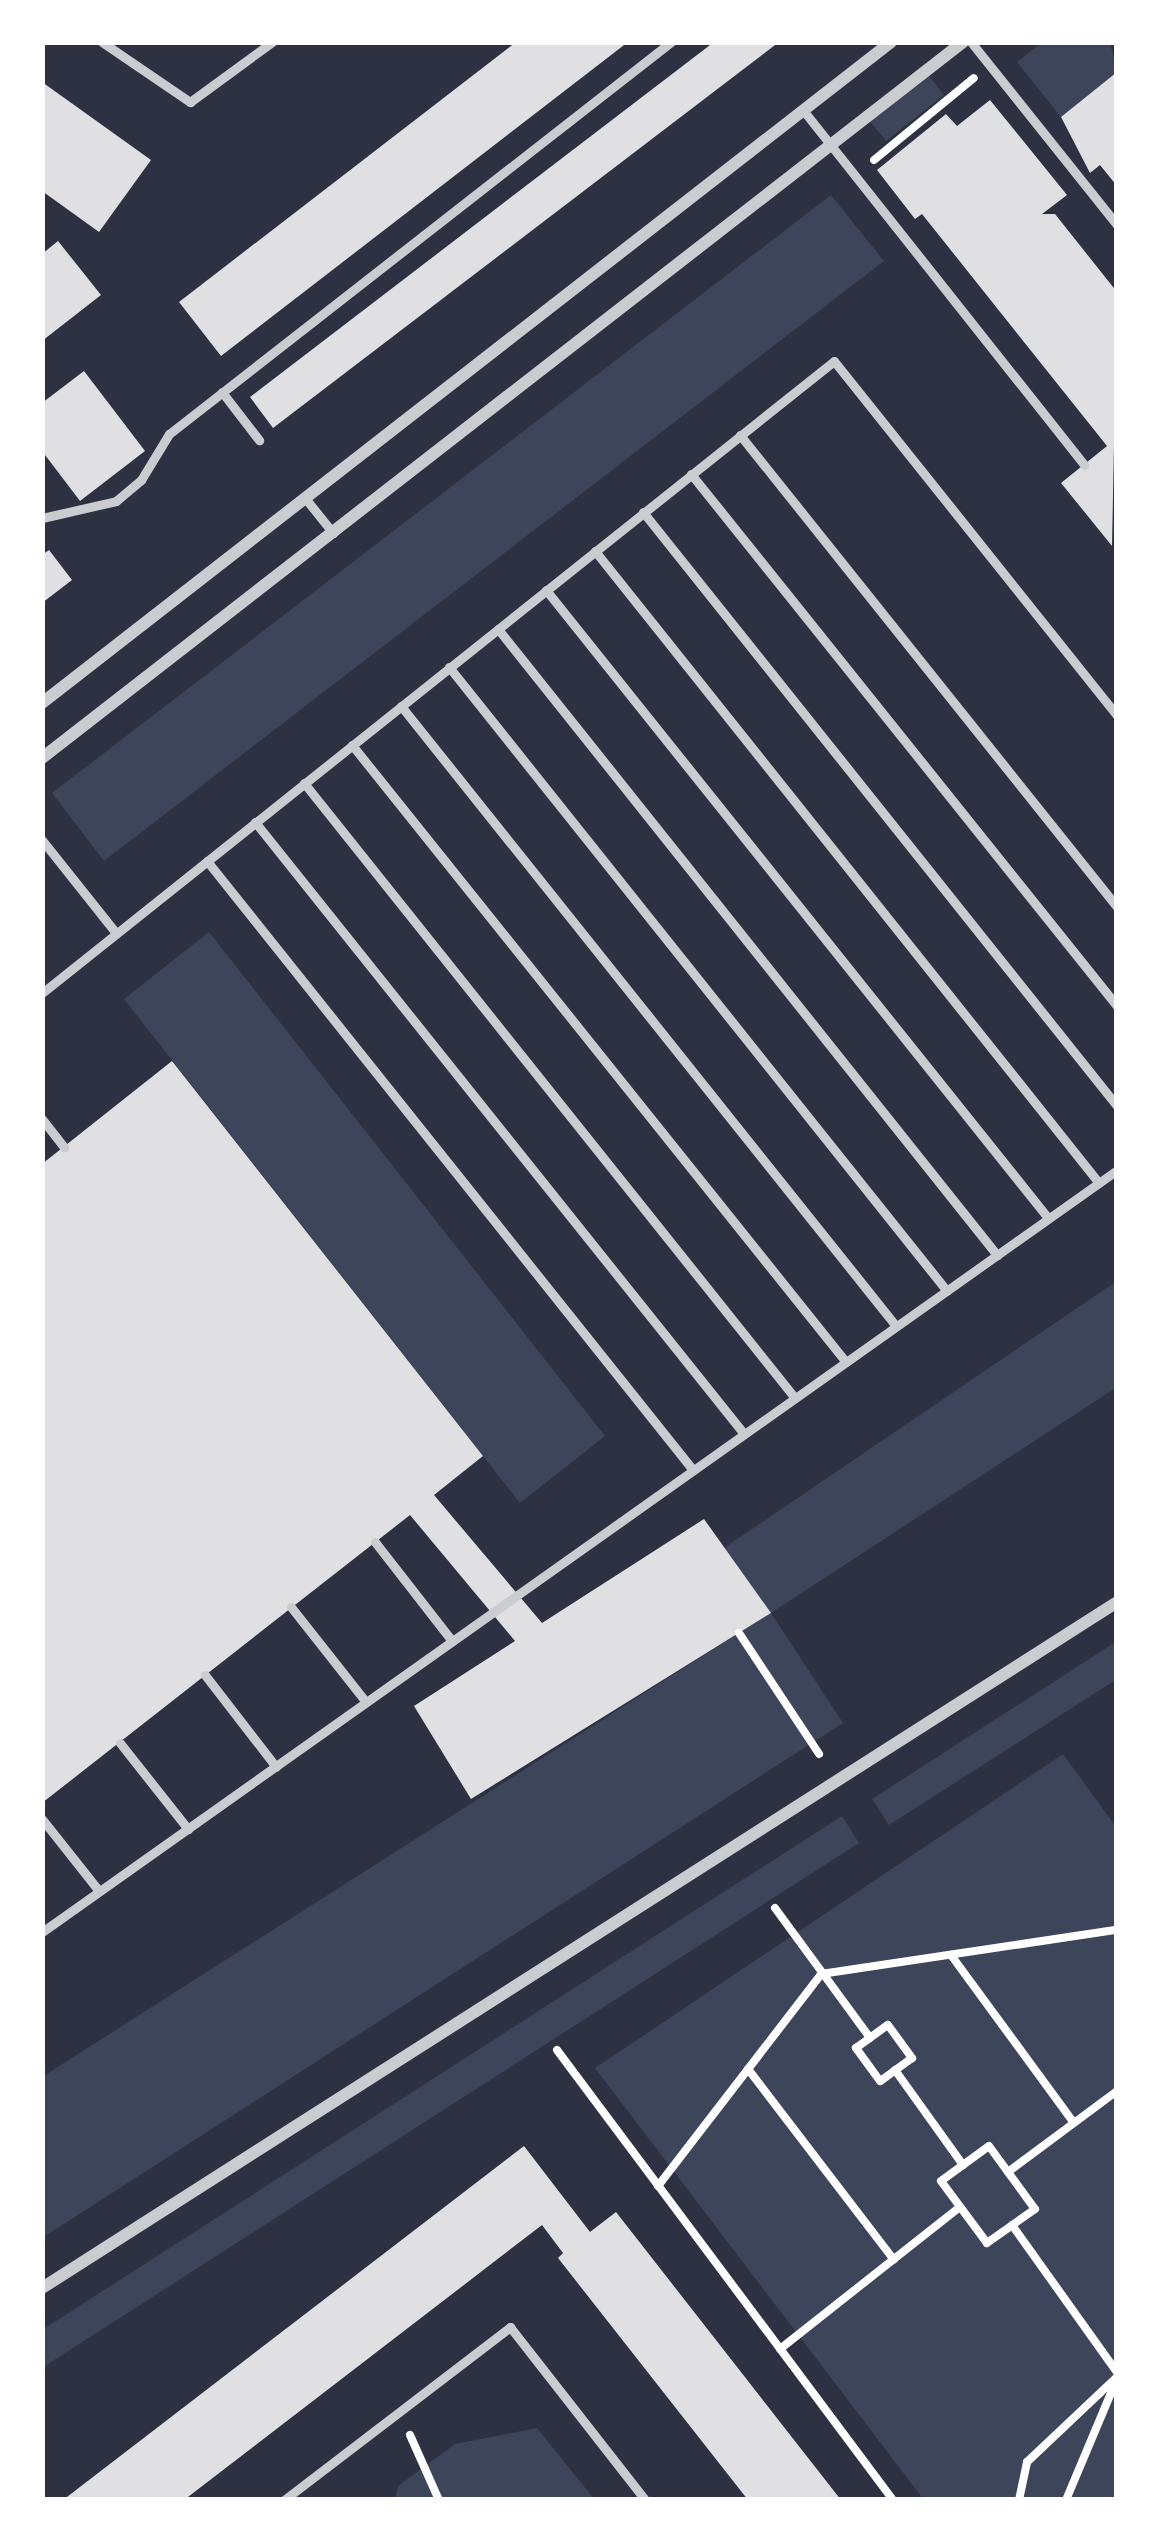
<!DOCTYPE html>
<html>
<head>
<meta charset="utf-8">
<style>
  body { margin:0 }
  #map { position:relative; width:1159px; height:2542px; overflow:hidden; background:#2d3142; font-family:Overpass,sans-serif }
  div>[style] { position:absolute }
  .green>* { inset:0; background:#3c4559 }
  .building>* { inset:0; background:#e0e0e3 }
  .path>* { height:8px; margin:-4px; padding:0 4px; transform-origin:4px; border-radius:4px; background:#fff }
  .service>* { height:9px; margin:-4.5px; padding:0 4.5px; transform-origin:4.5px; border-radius:4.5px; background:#caccd0 }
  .minor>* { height:12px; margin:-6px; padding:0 6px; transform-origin:6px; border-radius:6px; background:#caccd0 }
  span { translate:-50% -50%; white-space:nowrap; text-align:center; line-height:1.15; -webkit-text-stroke:9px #fff; paint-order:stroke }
  .frame { position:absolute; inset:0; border:45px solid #fff; pointer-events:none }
</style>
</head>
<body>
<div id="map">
  <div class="green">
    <div style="clip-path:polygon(1043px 42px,1110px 42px,1117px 72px,1061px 117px,1017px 62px)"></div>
    <div style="clip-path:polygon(926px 72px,944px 95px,886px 141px,868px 119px)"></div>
    <div style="clip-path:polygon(831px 195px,884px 261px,104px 861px,52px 793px)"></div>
    <div style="clip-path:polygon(209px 932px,605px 1436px,520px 1503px,124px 999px)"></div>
    <div style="clip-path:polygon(1117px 1281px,1117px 1387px,771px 1613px,843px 1723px,42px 2238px,42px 2077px,770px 1613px,724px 1548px)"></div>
    <div style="clip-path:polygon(1117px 1641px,1117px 1679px,889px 1825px,872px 1799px)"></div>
    <div style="clip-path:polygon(1063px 1754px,1117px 1828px,1117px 2500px,924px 2500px,595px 2068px)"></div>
    <div style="clip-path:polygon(842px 1816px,859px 1843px,42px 2368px,42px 2330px)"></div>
    <div style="clip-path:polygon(537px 2428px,595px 2500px,395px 2500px,398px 2486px,455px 2444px)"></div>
  </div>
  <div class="building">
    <div style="clip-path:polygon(516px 42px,628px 42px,221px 356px,179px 302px)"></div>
    <div style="clip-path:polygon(714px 42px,779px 42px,273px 428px,250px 397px)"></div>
    <div style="clip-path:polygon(1117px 72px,1117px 186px,1100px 165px,1090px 173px,1061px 117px)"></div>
    <div style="clip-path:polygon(42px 82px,151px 160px,99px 232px,42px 191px)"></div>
    <div style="clip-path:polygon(990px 100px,1067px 195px,1042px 214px,1055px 214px,1117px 292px,1112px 546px,1061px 483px,1107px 446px,922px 214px,915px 219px,877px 170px,946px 114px,957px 126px)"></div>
    <div style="clip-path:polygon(58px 241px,101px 295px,42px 341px,42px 254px)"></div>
    <div style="clip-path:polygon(84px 371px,145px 451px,80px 501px,42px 451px,42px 403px)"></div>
    <div style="clip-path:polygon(49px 550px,72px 580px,42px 603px,42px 555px)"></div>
    <div style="clip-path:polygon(172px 1061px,483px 1456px,434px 1495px,542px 1623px,704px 1519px,771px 1613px,471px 1799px,414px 1706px,515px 1641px,410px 1515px,42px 1803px,42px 1164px)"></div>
    <div style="clip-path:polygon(524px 2146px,590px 2232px,616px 2212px,841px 2500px,748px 2500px,558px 2258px,563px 2253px,542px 2225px,184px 2500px,63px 2500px)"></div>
  </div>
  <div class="path">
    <div style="left:874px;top:160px;width:129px;rotate:-39.4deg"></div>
    <div style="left:739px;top:1633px;width:145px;rotate:56.5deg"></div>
    <div style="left:775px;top:1908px;width:161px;rotate:53.8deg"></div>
    <div style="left:951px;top:1955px;width:208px;rotate:53.8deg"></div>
    <div style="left:888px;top:2025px;width:41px;rotate:54deg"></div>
    <div style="left:912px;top:2058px;width:39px;rotate:144deg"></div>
    <div style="left:880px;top:2081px;width:41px;rotate:-126deg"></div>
    <div style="left:856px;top:2048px;width:39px;rotate:-36deg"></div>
    <div style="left:557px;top:2050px;width:562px;rotate:53.25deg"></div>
    <div style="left:748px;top:2069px;width:240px;rotate:52.6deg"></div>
    <div style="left:895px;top:2070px;width:117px;rotate:54.4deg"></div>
    <div style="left:989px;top:2146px;width:78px;rotate:53.9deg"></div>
    <div style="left:1035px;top:2209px;width:59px;rotate:144.7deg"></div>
    <div style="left:987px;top:2243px;width:77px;rotate:-126.6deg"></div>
    <div style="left:941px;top:2181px;width:59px;rotate:-36.1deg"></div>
    <div style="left:1008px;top:2172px;width:136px;rotate:-36.6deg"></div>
    <div style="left:658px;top:2186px;width:267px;rotate:-52.4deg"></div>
    <div style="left:821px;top:1974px;width:299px;rotate:-8.5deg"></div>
    <div style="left:1012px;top:2225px;width:181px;rotate:54.5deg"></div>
    <div style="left:780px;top:2349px;width:229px;rotate:-38.3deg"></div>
    <div style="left:410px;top:2435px;width:71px;rotate:66deg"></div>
    <div style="left:1019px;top:2500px;width:39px;rotate:-78deg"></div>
    <div style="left:1027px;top:2462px;width:124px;rotate:-43.4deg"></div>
    <div style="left:1066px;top:2500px;width:129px;rotate:-67.2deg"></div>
  </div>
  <div class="service">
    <div style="left:102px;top:42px;width:107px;rotate:34.3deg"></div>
    <div style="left:190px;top:102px;width:102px;rotate:-36.2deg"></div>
    <div style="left:971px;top:42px;width:234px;rotate:51.4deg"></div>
    <div style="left:803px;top:110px;width:453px;rotate:51.6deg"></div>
    <div style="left:222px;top:392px;width:61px;rotate:52.4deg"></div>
    <div style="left:740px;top:435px;width:604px;rotate:51.38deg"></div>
    <div style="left:691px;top:474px;width:682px;rotate:51.31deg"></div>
    <div style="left:305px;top:498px;width:45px;rotate:51.3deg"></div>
    <div style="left:643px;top:512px;width:760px;rotate:51.41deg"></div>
    <div style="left:42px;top:518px;width:76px;rotate:-12.9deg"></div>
    <div style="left:116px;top:501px;width:33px;rotate:-40deg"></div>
    <div style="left:141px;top:480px;width:54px;rotate:-58.7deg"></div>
    <div style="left:169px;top:434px;width:637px;rotate:-37.99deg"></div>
    <div style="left:595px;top:551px;width:808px;rotate:51.43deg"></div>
    <div style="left:546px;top:590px;width:804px;rotate:51.36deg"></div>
    <div style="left:498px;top:629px;width:801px;rotate:51.44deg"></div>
    <div style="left:449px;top:667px;width:798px;rotate:51.41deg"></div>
    <div style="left:401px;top:706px;width:793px;rotate:51.4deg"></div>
    <div style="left:352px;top:745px;width:790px;rotate:51.32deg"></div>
    <div style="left:304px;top:783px;width:787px;rotate:51.4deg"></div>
    <div style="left:255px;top:822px;width:783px;rotate:51.37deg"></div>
    <div style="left:42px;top:840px;width:119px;rotate:51.5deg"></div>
    <div style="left:207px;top:861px;width:779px;rotate:51.41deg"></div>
    <div style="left:42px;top:993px;width:1013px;rotate:-38.59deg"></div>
    <div style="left:834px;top:361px;width:453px;rotate:51.4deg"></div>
    <div style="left:42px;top:1119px;width:36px;rotate:52deg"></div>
    <div style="left:375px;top:1542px;width:125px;rotate:52.1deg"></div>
    <div style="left:291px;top:1607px;width:121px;rotate:51.7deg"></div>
    <div style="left:205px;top:1675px;width:116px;rotate:52.3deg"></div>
    <div style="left:120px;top:1743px;width:110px;rotate:51.7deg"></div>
    <div style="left:42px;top:1819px;width:92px;rotate:51.6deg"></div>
    <div style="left:42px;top:1932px;width:1318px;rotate:-35.33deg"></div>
    <div style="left:284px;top:2500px;width:285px;rotate:-37.4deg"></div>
    <div style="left:510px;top:2327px;width:219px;rotate:52deg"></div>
  </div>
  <div class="minor">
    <div style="left:42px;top:703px;width:1076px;rotate:-37.9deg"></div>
    <div style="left:42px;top:758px;width:1167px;rotate:-37.86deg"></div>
    <div style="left:42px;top:2288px;width:1275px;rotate:-32.54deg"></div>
  </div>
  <div class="frame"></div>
</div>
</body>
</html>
